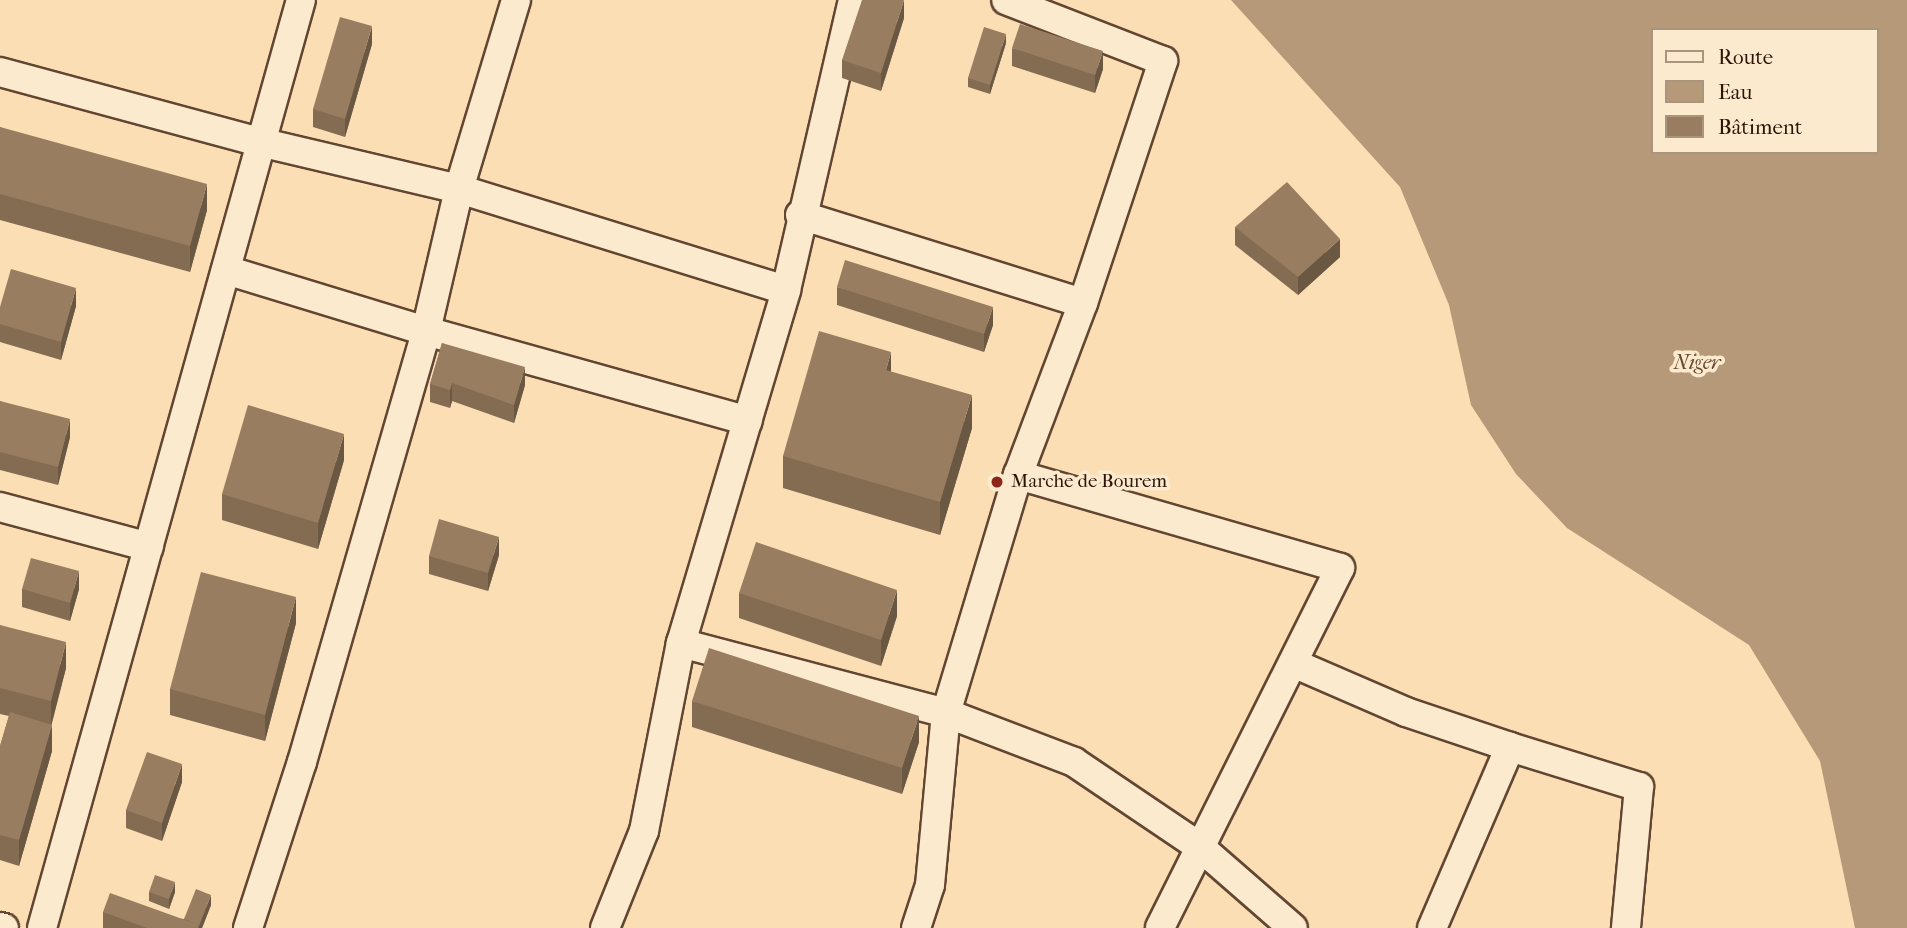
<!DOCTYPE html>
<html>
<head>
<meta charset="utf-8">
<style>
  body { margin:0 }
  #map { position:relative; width:1907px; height:928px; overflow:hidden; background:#fbdeb3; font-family:"IM FELL French Canon",serif }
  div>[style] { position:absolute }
  .water>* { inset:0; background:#b69979 }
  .roads { filter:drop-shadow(2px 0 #624632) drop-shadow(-2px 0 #624632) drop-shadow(0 2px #624632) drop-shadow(0 -2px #624632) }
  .minor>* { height:28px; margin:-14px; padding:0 14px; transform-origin:14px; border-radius:14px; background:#fceace }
  .wall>* { inset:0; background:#846c53 }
  .shaded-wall>* { inset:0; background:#6b5843 }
  .building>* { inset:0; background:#997d60 }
  .dots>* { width:19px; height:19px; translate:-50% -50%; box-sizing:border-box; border:4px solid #fceace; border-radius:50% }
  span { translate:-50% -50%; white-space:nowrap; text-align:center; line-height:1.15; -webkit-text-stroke:7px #fceace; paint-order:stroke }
  .poi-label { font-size:19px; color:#2f1307 }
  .left { translate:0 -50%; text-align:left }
  .water-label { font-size:21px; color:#654935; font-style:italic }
  .legend { position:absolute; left:1651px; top:28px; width:228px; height:126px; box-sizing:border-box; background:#fceace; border:2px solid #aa947e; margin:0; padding:9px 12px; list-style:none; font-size:21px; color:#2f1307 }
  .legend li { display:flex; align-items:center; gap:14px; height:35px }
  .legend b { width:35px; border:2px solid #aa947e }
</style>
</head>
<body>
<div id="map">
  <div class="water">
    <div style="clip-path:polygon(evenodd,1231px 0,1907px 0,1907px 928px,1855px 928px,1820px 761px,1749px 645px,1567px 528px,1516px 474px,1471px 405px,1449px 305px,1400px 187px,1231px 0,1653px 30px,1877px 30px,1877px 152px,1653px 152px,1653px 30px)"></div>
  </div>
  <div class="roads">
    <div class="minor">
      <div style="left:0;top:72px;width:269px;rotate:15.1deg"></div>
      <div style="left:260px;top:142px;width:204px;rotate:13.3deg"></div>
      <div style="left:459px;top:189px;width:342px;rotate:17.2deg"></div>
      <div style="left:800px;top:215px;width:296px;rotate:17.3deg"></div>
      <div style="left:226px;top:270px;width:209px;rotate:17deg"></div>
      <div style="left:426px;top:331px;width:334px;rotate:15.6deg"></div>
      <div style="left:1018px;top:475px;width:335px;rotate:16.1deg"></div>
      <div style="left:1340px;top:568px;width:402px;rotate:116.6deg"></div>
      <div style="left:0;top:507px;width:154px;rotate:15deg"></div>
      <div style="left:681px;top:643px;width:274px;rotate:14.8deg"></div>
      <div style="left:946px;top:713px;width:137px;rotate:20.9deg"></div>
      <div style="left:1074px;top:762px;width:152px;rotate:34deg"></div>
      <div style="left:1200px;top:847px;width:123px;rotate:41.1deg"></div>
      <div style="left:1293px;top:663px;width:123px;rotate:23.4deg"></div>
      <div style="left:1406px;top:712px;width:110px;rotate:18.6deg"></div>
      <div style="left:1510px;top:747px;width:197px;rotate:113.3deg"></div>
      <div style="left:1510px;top:747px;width:135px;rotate:17.2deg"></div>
      <div style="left:1639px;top:787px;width:142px;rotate:95.3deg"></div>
      <div style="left:0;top:927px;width:4px;rotate:14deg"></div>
      <div style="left:42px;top:928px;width:963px;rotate:-74.41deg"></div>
      <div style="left:248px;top:928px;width:175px;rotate:-72deg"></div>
      <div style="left:302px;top:762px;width:448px;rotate:-73.9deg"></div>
      <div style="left:426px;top:331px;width:146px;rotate:-76.9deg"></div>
      <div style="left:459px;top:189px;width:197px;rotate:-73.2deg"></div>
      <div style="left:605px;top:928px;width:105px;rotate:-68.1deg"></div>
      <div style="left:644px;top:831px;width:192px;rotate:-78.9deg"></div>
      <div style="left:681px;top:643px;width:368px;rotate:-73.4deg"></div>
      <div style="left:786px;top:290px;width:298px;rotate:-77deg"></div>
      <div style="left:916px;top:928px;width:45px;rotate:-72deg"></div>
      <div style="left:930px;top:885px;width:173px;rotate:-84.7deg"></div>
      <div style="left:946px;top:713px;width:249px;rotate:-73.2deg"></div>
      <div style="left:1018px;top:475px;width:184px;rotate:-69.3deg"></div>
      <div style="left:1083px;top:303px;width:255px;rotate:-71.7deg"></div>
      <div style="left:1163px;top:61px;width:168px;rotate:-158.8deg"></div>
    </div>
  </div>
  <div class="wall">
    <div style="clip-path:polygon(904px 18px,881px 91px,842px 78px,842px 60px)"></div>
    <div style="clip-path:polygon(1006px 43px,990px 94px,968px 87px,968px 78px)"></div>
    <div style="clip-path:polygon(372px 44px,345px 137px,313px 127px,313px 109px)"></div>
    <div style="clip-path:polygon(1012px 48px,1103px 69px,1095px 93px,1012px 66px)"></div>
    <div style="clip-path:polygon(0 127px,207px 210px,190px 272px,0 220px)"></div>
    <div style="clip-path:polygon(1235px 227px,1340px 257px,1298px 295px,1235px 245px)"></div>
    <div style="clip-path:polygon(837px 287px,993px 325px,984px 352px,837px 305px)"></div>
    <div style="clip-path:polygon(76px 306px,61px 360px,0 342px,0 307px)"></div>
    <div style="clip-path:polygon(442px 343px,525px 385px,514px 423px,452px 401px,450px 408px,430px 402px,430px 384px)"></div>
    <div style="clip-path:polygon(891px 372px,972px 428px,940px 535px,783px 488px,783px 456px)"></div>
    <div style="clip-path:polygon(0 401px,70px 437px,58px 485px,0 470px)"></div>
    <div style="clip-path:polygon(344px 460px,318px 549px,222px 520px,222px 494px)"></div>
    <div style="clip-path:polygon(499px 555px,488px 591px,429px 574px,429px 556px)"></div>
    <div style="clip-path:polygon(22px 589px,79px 589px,70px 621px,22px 607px)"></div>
    <div style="clip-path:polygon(739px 593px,897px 616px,881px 666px,739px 618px)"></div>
    <div style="clip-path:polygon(296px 623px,265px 741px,170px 715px,170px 689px)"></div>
    <div style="clip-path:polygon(0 625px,66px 668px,51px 725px,52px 751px,19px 866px,0 860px,0 746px,9px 716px,0 714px)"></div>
    <div style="clip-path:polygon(692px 701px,919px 742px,902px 794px,692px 727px)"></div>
    <div style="clip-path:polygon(182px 782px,162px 841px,126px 828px,126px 810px)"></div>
    <div style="clip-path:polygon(149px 892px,175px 892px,169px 909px,149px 901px)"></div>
    <div style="clip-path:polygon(211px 905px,202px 928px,103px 928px,103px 912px,184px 919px)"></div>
  </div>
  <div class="shaded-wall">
    <div style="clip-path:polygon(904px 0,904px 18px,881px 91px,881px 73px)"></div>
    <div style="clip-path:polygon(372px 26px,372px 44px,345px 137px,345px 119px)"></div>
    <div style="clip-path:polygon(1006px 34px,1006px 43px,990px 94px,990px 85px)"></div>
    <div style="clip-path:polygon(1103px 51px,1103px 69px,1095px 93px,1095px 75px)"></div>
    <div style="clip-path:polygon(207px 184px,207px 210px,190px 272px,190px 246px)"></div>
    <div style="clip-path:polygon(1340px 239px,1340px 257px,1298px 295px,1298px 277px)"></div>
    <div style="clip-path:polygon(76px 288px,76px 306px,61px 360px,61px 342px)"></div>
    <div style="clip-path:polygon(993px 307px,993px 325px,984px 352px,984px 334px)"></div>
    <div style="clip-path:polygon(891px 352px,891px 384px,886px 370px)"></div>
    <div style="clip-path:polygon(525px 367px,525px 385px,514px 423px,514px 405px)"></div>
    <div style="clip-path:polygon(452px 383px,452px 401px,450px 408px,450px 390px)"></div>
    <div style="clip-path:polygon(972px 395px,972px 428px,940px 535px,940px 502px)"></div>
    <div style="clip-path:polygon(70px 419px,70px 437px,58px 485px,58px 467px)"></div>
    <div style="clip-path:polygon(344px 434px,344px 460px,318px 549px,318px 523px)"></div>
    <div style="clip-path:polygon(499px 537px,499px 555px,488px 591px,488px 573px)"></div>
    <div style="clip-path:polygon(79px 571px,79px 589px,70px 621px,70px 603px)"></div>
    <div style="clip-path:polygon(897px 590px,897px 616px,881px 666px,881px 640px)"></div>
    <div style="clip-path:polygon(296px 597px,296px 623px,265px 741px,265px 715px)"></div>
    <div style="clip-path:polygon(66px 642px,66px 668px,51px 727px,51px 701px)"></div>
    <div style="clip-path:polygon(919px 716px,919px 742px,902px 794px,902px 768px)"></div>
    <div style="clip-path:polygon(52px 725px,52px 751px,19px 866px,19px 840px)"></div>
    <div style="clip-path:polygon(182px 764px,182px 782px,162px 841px,162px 823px)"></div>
    <div style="clip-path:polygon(175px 882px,175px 892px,169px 909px,169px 899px)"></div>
    <div style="clip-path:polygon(211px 895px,211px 905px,202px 928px,198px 928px)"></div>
  </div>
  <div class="building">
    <div style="clip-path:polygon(862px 0,904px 0,881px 73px,842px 60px)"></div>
    <div style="clip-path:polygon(340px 17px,372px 26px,345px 119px,313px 109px)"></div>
    <div style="clip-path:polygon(1020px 24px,1103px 51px,1095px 75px,1012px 48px)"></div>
    <div style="clip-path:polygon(984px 27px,1006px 34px,990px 85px,968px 78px)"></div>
    <div style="clip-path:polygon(0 127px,207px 184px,190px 246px,0 194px)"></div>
    <div style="clip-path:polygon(1287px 182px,1340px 239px,1298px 277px,1235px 227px)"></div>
    <div style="clip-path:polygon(845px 260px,993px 307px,984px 334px,837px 287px)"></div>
    <div style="clip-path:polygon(11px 269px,76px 288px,61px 342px,0 324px,0 307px)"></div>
    <div style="clip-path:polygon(819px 331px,891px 352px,886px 370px,972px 395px,940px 502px,783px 456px)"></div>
    <div style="clip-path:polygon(442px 343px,525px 367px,514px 405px,452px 383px,450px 390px,430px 384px)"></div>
    <div style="clip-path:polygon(0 401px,70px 419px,58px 467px,0 452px)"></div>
    <div style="clip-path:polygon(248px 405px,344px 434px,318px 523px,222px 494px)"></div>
    <div style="clip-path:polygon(439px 519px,499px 537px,488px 573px,429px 556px)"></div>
    <div style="clip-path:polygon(756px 542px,897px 590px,881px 640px,739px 593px)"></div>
    <div style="clip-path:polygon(31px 558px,79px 571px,70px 603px,22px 589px)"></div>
    <div style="clip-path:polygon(201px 572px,296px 597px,265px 715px,170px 689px)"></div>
    <div style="clip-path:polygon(0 625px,66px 642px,51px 701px,0 688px)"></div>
    <div style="clip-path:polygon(709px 648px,919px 716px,902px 768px,692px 701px)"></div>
    <div style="clip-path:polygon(10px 712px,52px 725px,19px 840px,0 835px,0 746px)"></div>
    <div style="clip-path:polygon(147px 752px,182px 764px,162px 823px,126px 810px)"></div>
    <div style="clip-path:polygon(155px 875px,175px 882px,169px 899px,149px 892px)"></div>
    <div style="clip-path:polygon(196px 889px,211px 895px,199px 926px,199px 925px,184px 919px)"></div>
    <div style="clip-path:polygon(110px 893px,199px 925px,198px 928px,147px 928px,103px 912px)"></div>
  </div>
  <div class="dots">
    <div style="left:997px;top:482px;background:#8f2418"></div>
  </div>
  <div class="poi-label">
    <span class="left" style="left:1011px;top:482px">Marche de Bourem</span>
  </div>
  <div class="water-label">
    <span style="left:1697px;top:362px">Niger</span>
  </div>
  <ul class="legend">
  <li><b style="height:9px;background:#fceace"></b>Route</li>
  <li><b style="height:19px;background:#b69979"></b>Eau</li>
  <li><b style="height:19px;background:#997d60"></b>Bâtiment</li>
  </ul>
</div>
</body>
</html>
